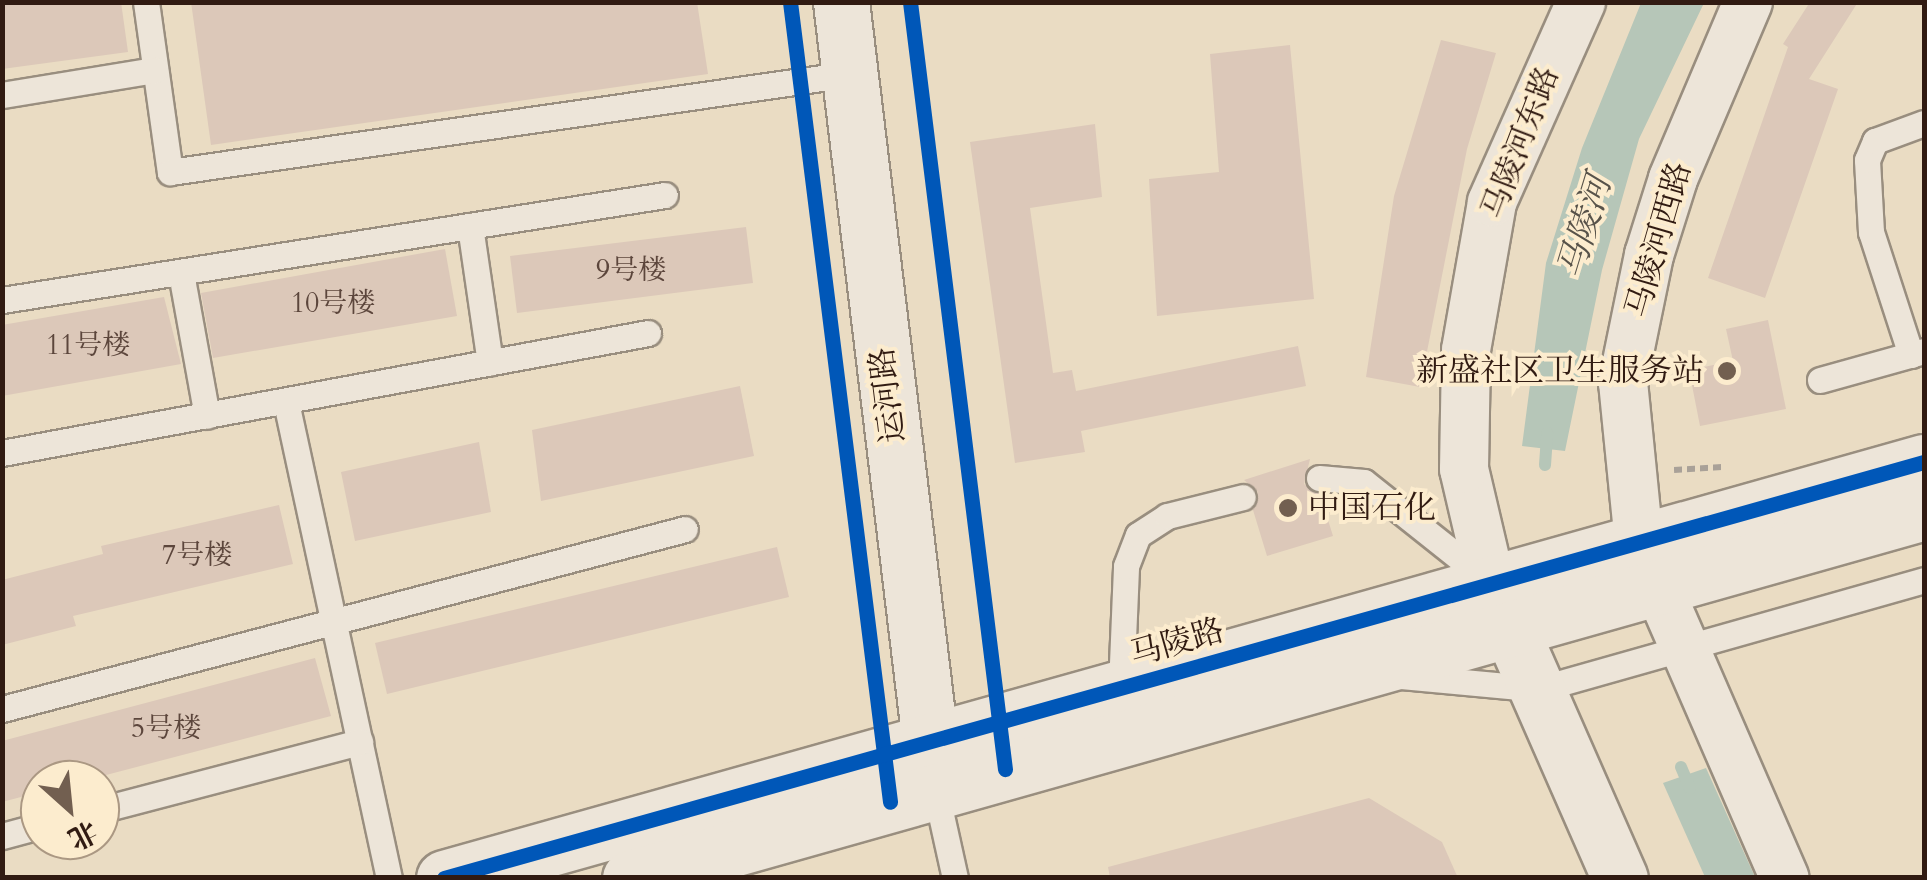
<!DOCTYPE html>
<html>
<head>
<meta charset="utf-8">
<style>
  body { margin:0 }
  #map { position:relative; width:1927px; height:880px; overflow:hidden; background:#eadcc3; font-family:Cardo,"Noto Serif SC",serif }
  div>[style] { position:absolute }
  .water>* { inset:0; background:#b6c6b8 }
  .stream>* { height:12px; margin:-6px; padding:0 6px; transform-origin:6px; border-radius:6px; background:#b6c6b8 }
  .building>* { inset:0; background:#dcc8b9 }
  .path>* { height:6px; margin-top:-3px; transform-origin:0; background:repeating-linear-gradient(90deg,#a9a198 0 8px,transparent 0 13px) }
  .roads { filter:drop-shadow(2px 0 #998e7f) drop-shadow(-2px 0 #998e7f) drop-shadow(0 2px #998e7f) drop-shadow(0 -2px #998e7f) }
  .service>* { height:25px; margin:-12.5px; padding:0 12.5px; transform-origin:12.5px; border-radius:12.5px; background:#ede5d9 }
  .minor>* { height:48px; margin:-24px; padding:0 24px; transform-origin:24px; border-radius:24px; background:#ede5d9 }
  .tertiary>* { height:55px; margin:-27.5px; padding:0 27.5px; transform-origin:27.5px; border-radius:27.5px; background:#ede5d9 }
  .cycleway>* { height:15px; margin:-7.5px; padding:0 7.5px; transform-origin:7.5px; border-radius:7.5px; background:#0057b8 }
  .dots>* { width:28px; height:28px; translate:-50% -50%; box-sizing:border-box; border:5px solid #fcecce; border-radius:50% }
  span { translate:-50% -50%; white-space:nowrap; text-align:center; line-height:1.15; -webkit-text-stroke:8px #fcecce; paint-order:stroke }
  .number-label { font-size:28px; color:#5c463c }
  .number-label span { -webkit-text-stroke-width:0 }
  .street-label { font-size:32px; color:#311b12 }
  .poi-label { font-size:32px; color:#311b12 }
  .right { translate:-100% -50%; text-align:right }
  .left { translate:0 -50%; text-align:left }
  .water-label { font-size:35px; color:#58534a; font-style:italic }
  .frame { position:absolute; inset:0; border:5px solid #311b12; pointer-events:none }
  .north { position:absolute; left:20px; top:760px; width:100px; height:100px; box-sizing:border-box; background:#fcecce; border:2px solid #ab9883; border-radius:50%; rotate:153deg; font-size:28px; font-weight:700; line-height:40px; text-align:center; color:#311b12 }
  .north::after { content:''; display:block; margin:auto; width:35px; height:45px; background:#725f50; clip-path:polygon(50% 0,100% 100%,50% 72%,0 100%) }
</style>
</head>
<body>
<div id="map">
  <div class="water">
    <div style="clip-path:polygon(1641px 3px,1704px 3px,1639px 139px,1602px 270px,1565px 451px,1522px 446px,1546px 263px,1582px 148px)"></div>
    <div style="clip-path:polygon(1706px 768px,1755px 877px,1705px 877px,1663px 783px)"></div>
  </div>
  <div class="stream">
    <div style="left:1545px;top:465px;width:32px;rotate:-86deg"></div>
    <div style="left:1681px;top:767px;width:23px;rotate:67deg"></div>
  </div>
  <div class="building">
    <div style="clip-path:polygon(2px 2px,121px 2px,128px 52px,2px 69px)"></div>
    <div style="clip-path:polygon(191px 2px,697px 2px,708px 74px,211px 145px)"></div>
    <div style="clip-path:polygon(1810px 2px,1858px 2px,1809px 79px,1838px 89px,1765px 298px,1708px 278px,1788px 47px,1783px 44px)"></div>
    <div style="clip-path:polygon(1441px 40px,1496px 53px,1467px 149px,1420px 387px,1366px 377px,1394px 196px)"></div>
    <div style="clip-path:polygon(1290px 45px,1314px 299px,1157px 316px,1149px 179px,1219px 172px,1210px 54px)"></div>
    <div style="clip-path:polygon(1095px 124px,1102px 197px,1030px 208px,1053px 373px,1072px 370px,1076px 391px,1298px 346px,1306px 386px,1081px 431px,1085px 452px,1015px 463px,970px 142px)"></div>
    <div style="clip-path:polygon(746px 227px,753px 283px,517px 313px,510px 256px)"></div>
    <div style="clip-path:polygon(445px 249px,457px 316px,213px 358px,201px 293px)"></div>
    <div style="clip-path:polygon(164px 297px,181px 364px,2px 396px,2px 325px)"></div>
    <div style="clip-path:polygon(1768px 320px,1786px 409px,1700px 426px,1689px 370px,1733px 361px,1726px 329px)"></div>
    <div style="clip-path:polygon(740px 386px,754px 456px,541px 501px,532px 430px)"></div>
    <div style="clip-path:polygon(479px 442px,491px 512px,355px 541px,341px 472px)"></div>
    <div style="clip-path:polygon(1310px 459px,1304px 484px,1320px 494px,1333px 536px,1267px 556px,1253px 510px,1258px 492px,1244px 480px)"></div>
    <div style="clip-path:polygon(279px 505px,293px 564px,73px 616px,76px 626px,2px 645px,2px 580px,103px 554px,101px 546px)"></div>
    <div style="clip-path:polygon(777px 547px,789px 597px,387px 694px,375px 643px)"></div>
    <div style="clip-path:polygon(315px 658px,331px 716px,87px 780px,40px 780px,40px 792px,2px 802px,2px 741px)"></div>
    <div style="clip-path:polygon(1369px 798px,1442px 842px,1458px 878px,1110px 878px,1108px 867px)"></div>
  </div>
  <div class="path">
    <div style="left:1674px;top:470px;width:48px;rotate:-3.6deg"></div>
  </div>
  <div class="roads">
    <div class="service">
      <div style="left:146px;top:2px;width:172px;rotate:82deg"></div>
      <div style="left:170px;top:172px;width:686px;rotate:-8.21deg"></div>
      <div style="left:2px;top:95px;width:155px;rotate:-9.3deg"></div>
      <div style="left:470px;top:226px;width:138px;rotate:81.7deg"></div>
      <div style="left:181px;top:273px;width:145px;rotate:79.7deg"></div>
      <div style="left:2px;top:300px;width:671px;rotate:-9deg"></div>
      <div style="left:1911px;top:355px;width:129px;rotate:-108deg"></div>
      <div style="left:1871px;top:232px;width:72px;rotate:-93.2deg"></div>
      <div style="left:1867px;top:160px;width:21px;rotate:-67deg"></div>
      <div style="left:1875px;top:141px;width:52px;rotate:-20.2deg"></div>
      <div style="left:1820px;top:380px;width:108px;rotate:-15.6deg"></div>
      <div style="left:286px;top:402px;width:487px;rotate:77.8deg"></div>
      <div style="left:2px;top:453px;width:657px;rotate:-10.52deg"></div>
      <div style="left:1319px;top:478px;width:45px;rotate:5.1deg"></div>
      <div style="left:1364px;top:482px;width:157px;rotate:38.5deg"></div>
      <div style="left:1400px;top:676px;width:140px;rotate:5.3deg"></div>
      <div style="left:1539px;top:689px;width:400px;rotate:-15.8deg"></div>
      <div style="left:1121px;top:687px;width:121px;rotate:-87.6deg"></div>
      <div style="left:1126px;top:566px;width:33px;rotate:-69deg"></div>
      <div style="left:1138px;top:535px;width:35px;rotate:-33deg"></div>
      <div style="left:1167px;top:516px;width:78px;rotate:-14deg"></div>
      <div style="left:2px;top:709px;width:706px;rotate:-14.76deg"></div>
      <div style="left:935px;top:788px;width:92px;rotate:77.5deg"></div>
      <div style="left:100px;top:810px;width:269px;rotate:-14.7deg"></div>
      <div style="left:2px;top:836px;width:39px;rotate:-15deg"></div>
    </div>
    <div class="minor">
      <div style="left:1748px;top:2px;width:192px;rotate:113deg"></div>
      <div style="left:1673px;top:179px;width:80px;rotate:107.5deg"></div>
      <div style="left:1649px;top:255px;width:130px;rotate:101.6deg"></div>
      <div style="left:1623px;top:382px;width:162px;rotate:84.3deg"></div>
      <div style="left:1639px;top:543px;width:365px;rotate:66.5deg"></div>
      <div style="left:1491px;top:584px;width:118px;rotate:-103.2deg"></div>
      <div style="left:1464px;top:469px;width:119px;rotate:-89deg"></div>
      <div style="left:1466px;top:350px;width:150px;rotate:-80deg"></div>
      <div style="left:1492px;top:202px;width:219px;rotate:-66deg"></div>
    </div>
    <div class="tertiary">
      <div style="left:841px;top:2px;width:778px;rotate:83.13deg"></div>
      <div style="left:1496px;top:596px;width:308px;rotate:66.3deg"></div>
      <div style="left:444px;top:878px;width:1537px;rotate:-15.7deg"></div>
      <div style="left:630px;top:878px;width:1345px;rotate:-15.79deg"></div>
    </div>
  </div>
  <div class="cycleway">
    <div style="left:790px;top:2px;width:806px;rotate:82.87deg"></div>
    <div style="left:910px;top:2px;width:773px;rotate:82.94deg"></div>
    <div style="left:444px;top:878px;width:1537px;rotate:-15.7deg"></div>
  </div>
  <div class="dots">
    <div style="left:1727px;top:371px;background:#725f50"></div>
    <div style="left:1288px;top:508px;background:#725f50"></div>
  </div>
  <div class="number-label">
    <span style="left:631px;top:270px">9号楼</span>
    <span style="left:333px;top:303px">10号楼</span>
    <span style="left:88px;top:345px">11号楼</span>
    <span style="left:197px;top:555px">7号楼</span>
    <span style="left:166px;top:728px">5号楼</span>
  </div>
  <div class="street-label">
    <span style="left:1521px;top:143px;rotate:-69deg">马陵河东路</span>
    <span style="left:1659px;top:240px;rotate:-74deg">马陵河西路</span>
    <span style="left:888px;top:395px;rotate:-97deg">运河路</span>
    <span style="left:1177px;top:643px;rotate:-16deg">马陵路</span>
  </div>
  <div class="poi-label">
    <span class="right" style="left:1704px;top:371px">新盛社区卫生服务站</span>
    <span class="left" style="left:1308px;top:508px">中国石化</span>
  </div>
  <div class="water-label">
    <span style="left:1585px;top:227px;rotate:-73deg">马陵河</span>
  </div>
  <div class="frame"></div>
  <div class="north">北</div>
</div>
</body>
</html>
